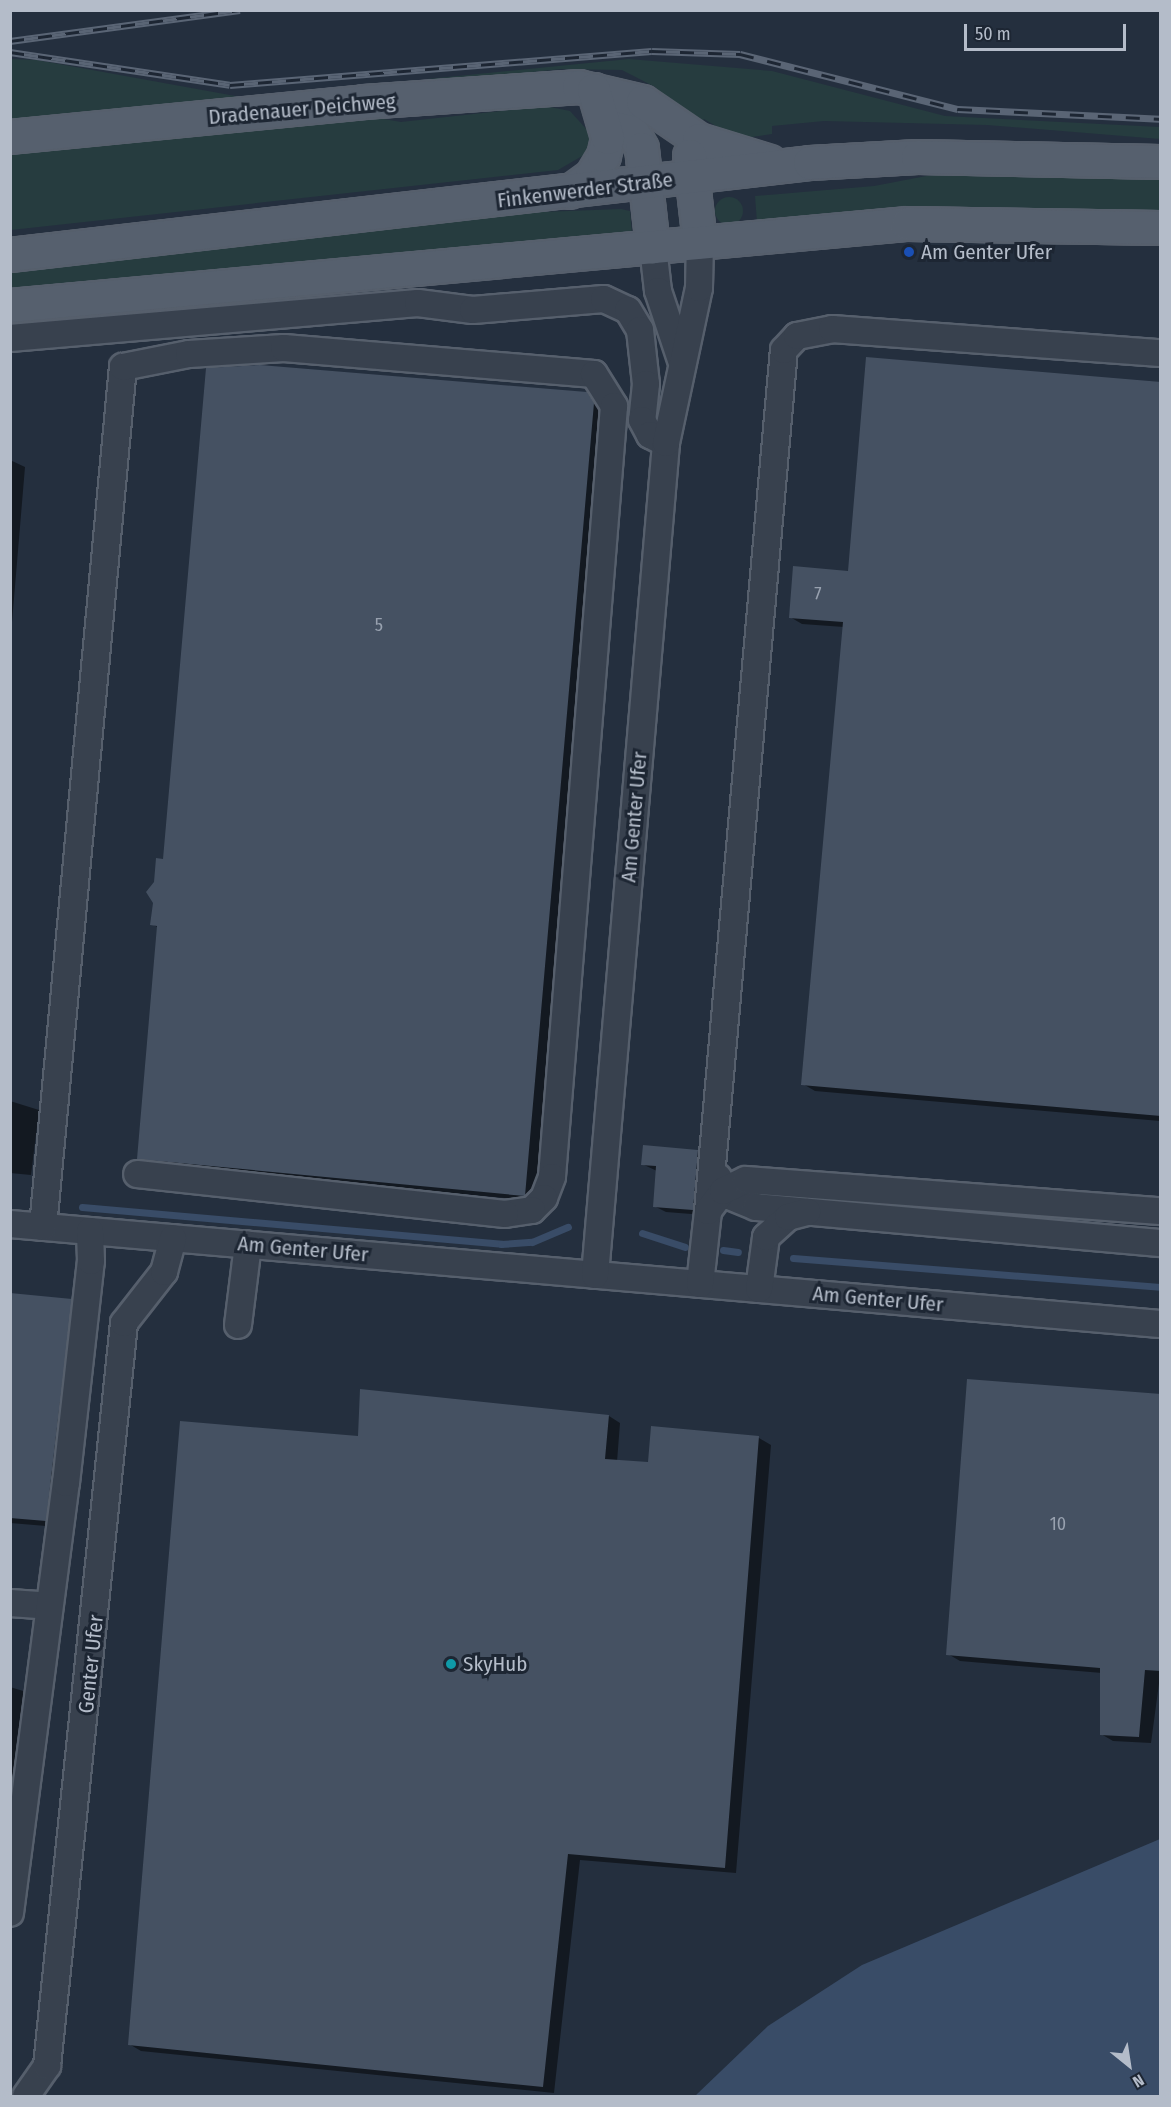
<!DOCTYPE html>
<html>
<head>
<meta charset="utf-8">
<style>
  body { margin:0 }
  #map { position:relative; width:1171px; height:2107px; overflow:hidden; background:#242f3e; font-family:"Fira Sans Condensed",sans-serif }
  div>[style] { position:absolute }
  .green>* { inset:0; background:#263c3f }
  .round { border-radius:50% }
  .water>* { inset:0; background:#394c67 }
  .shadow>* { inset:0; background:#0007 }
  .stream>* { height:7px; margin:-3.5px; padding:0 3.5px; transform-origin:3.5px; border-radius:3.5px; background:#394c67 }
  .building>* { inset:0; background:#455162 }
  .roads { filter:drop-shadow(2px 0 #565f6c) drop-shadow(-2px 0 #565f6c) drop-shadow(0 2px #565f6c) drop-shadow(0 -2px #565f6c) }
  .minor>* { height:26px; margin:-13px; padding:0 13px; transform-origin:13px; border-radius:13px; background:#38414e }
  .major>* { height:32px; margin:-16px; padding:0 16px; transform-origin:16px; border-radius:16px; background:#56606e }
  .rail>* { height:7px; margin-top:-3.5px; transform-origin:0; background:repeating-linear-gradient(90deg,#1d2633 0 14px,#5a6575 0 28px); box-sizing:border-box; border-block:2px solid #5a6575 }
  .dots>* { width:16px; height:16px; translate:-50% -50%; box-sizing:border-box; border:3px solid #1d2633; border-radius:50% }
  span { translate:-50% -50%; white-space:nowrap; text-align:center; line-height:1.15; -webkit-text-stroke:6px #1d2633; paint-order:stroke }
  .number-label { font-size:18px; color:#98a1af }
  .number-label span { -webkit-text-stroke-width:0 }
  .street-label { font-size:21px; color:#b4bcc9 }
  .poi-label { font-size:21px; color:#b4bcc9 }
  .left { translate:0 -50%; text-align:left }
  .frame { position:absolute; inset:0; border:12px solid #b4bcc9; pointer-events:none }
  .north { position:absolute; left:1099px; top:2035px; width:60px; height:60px; -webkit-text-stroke:4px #1d2633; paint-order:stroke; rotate:150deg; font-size:16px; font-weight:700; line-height:24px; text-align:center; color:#b4bcc9 }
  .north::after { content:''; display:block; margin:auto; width:21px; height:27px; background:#b4bcc9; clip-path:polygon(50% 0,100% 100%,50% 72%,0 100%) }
  .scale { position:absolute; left:964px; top:24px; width:162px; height:27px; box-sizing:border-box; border:3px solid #b4bcc9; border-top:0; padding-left:8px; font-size:18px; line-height:21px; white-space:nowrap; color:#b4bcc9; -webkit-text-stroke:4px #1d2633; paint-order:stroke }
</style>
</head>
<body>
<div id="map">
  <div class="green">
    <div style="clip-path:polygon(11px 59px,37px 60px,252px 99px,11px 123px)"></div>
    <div style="clip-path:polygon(629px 59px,772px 71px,945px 116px,1160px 127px,1160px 139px,987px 125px,824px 121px,772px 126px,772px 134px,738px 139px,704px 119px,696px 127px,655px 87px,622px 70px,562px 69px,427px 83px,427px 79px)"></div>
    <div style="clip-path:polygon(545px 106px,570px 111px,589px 132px,589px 152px,558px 170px,11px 230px,11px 147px,361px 115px,401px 122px)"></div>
    <div style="clip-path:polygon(942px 173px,1160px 174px,1160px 211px,928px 208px,757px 222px,755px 196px,874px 186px)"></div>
    <div class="round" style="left:715px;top:197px;width:28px;height:28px"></div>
    <div style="clip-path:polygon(621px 209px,630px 211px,632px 234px,11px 293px,11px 265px,485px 214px)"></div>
  </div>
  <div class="water">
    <div style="clip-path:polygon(1160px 1839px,1160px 2096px,695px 2096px,768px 2026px,862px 1965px)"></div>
  </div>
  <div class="shadow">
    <div style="clip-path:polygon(1160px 384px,1160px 1121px,815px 1091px,803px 1084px,844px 627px,802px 624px,790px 617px,849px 573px)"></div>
    <div style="clip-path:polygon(587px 393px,606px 411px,537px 1201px,150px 1165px,138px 1158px,159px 928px,152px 924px,164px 861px)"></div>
    <div style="clip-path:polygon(10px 460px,25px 467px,10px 646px)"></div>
    <div style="clip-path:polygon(10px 1101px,39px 1110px,31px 1175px,10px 1173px)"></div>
    <div style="clip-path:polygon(698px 1151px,709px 1158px,704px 1215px,666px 1212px,654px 1206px,657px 1171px,642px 1164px)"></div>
    <div style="clip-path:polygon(10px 1295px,71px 1300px,83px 1307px,58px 1527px,10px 1523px)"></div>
    <div style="clip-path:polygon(1160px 1396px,1160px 1676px,1151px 1743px,1113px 1741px,1101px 1734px,1102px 1673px,960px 1661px,948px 1654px)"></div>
    <div style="clip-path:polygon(609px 1416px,620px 1423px,617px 1462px,649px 1464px,759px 1438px,771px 1445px,736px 1873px,580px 1860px,554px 2093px,141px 2051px,129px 2044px,359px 1438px)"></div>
    <div style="clip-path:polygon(10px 1687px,33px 1694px,10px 1885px)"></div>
  </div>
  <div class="stream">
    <div style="left:82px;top:1207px;width:421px;rotate:5deg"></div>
    <div style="left:501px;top:1244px;width:31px;rotate:-4deg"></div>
    <div style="left:532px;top:1242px;width:39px;rotate:-23deg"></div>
    <div style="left:642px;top:1233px;width:45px;rotate:18deg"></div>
    <div style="left:723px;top:1250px;width:15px;rotate:8deg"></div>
    <div style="left:793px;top:1258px;width:368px;rotate:4.5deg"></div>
  </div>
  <div class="building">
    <div style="clip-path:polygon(866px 357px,1161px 382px,1161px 1116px,801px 1085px,843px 622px,789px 618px,793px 566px,848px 571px)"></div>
    <div style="clip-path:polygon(260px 365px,587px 392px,594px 403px,525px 1196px,137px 1159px,157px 926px,150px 925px,153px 903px,146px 892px,154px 882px,156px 858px,163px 859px,206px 368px)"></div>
    <div style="clip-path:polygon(643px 1145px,698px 1150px,693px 1210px,653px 1207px,656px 1166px,641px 1165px)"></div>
    <div style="clip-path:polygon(10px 1293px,72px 1299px,46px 1521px,10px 1518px)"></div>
    <div style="clip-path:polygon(967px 1379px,1161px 1394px,1161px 1671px,1145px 1670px,1139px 1737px,1100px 1735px,1100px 1668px,946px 1655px)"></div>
    <div style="clip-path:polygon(360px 1389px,609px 1415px,605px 1459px,648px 1462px,651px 1426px,759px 1436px,725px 1868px,568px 1854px,543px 2087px,128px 2045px,180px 1421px,358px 1436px)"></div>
  </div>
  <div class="roads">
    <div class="minor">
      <div style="left:653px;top:247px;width:44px;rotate:83.5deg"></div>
      <div style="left:658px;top:291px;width:73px;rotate:71.6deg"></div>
      <div style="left:10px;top:338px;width:409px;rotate:-4.9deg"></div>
      <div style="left:418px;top:303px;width:55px;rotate:7.3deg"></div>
      <div style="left:473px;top:310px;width:131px;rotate:-4.8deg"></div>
      <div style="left:604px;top:299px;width:26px;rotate:25deg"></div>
      <div style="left:628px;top:310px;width:23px;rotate:59deg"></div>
      <div style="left:640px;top:330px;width:54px;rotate:83.7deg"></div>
      <div style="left:646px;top:384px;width:36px;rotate:96deg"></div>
      <div style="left:642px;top:420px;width:17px;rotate:62deg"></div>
      <div style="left:650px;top:435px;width:18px;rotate:27deg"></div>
      <div style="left:718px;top:1177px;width:22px;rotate:60deg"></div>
      <div style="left:729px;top:1196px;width:29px;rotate:22deg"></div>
      <div style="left:756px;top:1207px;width:406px;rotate:5.1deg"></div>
      <div style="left:708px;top:1211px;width:864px;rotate:-84.96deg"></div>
      <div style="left:784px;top:350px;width:19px;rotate:-47deg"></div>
      <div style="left:797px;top:336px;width:36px;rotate:-11deg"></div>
      <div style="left:832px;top:329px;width:329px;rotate:4.2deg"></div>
      <div style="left:10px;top:1224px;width:1154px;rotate:4.97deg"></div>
      <div style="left:43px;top:1227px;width:864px;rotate:-84.69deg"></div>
      <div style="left:123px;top:367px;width:67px;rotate:-11.1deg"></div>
      <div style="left:189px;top:354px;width:95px;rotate:-3.6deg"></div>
      <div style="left:284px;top:348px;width:311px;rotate:4.8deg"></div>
      <div style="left:594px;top:374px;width:38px;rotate:58deg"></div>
      <div style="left:614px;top:406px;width:773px;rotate:94.6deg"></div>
      <div style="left:552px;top:1177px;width:22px;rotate:111deg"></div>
      <div style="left:544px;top:1198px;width:17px;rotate:135deg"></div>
      <div style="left:532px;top:1210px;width:27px;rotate:172deg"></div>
      <div style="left:505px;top:1214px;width:370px;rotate:-173.8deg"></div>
      <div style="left:595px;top:1275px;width:835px;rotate:-85.12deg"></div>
      <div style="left:666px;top:443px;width:158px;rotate:-78deg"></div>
      <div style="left:699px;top:288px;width:46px;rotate:-88.8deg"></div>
      <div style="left:700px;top:1284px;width:73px;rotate:-83.7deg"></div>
      <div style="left:708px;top:1211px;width:25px;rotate:-53deg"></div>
      <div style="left:723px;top:1191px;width:25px;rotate:-26deg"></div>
      <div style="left:746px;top:1180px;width:415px;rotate:4.3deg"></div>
      <div style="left:759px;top:1289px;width:52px;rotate:-82.3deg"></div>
      <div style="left:766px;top:1237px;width:30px;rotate:-42deg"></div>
      <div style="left:788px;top:1217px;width:20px;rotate:-15deg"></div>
      <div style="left:238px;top:1325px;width:81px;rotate:-82.9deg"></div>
      <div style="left:10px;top:1603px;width:39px;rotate:4deg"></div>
      <div style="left:10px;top:1913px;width:434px;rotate:-82.6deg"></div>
      <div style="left:66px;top:1483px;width:223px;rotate:-83.6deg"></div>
      <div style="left:91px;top:1261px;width:30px;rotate:-92deg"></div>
      <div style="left:26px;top:2096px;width:37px;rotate:-55deg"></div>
      <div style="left:47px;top:2066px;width:747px;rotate:-84.08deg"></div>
      <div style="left:124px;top:1323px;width:65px;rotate:-51.9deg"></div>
      <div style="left:164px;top:1272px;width:35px;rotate:-75deg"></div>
    </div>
    <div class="major">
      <div style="left:594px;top:90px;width:42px;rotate:42.1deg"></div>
      <div style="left:625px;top:118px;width:35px;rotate:61deg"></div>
      <div style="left:642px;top:149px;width:99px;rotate:83.6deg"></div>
      <div style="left:10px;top:137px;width:356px;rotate:-5.6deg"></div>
      <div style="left:364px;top:102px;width:216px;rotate:-4deg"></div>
      <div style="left:579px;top:87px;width:66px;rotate:13.2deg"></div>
      <div style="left:643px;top:102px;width:68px;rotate:34.2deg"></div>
      <div style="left:699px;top:140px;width:74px;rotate:17.2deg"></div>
      <div style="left:690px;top:156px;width:87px;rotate:83.4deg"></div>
      <div style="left:570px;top:192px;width:27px;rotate:-36deg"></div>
      <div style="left:592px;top:176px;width:23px;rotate:-59deg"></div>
      <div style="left:604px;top:156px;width:18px;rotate:-77deg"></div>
      <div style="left:608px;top:138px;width:50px;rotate:-106.3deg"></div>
      <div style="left:10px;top:255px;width:805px;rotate:-6.56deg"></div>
      <div style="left:810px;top:163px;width:108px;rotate:-3.2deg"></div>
      <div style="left:918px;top:157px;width:242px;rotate:1.2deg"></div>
      <div style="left:10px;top:306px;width:902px;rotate:-5.22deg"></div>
      <div style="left:908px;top:224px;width:252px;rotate:0.9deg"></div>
    </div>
  </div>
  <div class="rail">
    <div style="left:10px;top:41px;width:232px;rotate:-7.7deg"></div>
    <div style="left:10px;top:52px;width:222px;rotate:8.5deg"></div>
    <div style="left:230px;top:85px;width:423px;rotate:-4.6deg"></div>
    <div style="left:652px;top:51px;width:88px;rotate:2deg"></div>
    <div style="left:740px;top:54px;width:225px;rotate:14.2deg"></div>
    <div style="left:958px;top:109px;width:202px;rotate:2.8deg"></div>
  </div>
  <div class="dots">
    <div style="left:909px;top:252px;background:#1a4fb4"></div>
    <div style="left:451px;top:1664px;background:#0f9aa8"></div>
  </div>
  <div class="number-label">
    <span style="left:818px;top:594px">7</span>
    <span style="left:379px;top:625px">5</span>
    <span style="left:1058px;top:1524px">10</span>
  </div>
  <div class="street-label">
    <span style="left:302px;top:109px;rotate:-5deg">Dradenauer Deichweg</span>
    <span style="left:585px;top:190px;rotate:-7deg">Finkenwerder Straße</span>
    <span style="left:634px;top:817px;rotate:-85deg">Am Genter Ufer</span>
    <span style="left:303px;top:1249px;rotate:5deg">Am Genter Ufer</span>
    <span style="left:878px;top:1299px;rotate:5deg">Am Genter Ufer</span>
    <span style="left:91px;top:1664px;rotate:-84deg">Genter Ufer</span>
  </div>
  <div class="poi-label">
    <span class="left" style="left:921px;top:252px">Am Genter Ufer</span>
    <span class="left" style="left:463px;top:1664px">SkyHub</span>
  </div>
  <div class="frame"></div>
  <div class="north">N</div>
  <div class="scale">50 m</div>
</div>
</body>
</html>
